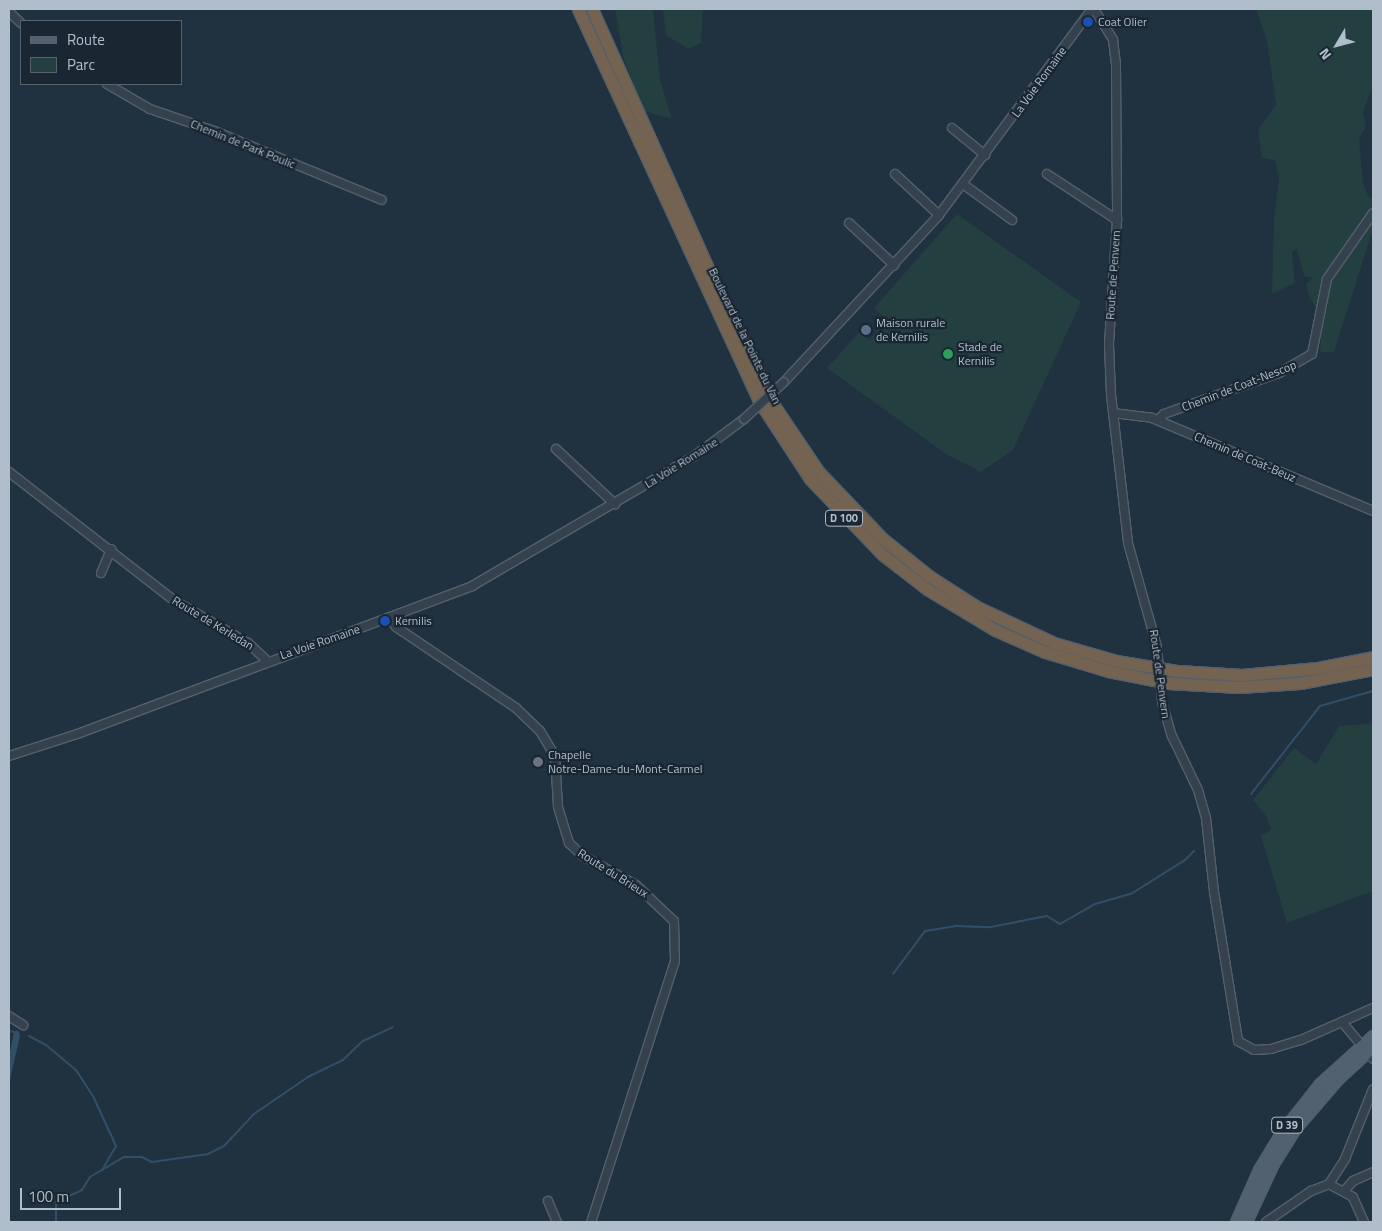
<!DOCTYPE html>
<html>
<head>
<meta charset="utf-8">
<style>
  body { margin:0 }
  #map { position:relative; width:1382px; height:1231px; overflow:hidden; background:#20313f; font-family:"Titillium Web",sans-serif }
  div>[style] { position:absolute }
  .green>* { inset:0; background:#233f40 }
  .water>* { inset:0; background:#324f68 }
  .stream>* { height:2px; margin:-1px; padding:0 1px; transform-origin:1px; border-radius:1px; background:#324f68 }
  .roads { filter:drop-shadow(1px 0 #53606c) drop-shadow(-1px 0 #53606c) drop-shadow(0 1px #53606c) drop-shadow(0 -1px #53606c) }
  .minor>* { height:8px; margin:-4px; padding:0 4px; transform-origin:4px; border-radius:4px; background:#35424e }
  .major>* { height:10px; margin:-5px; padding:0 5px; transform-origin:5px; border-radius:5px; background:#52616f }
  .highway>* { height:11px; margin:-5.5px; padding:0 5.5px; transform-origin:5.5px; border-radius:5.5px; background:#756351 }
  .bridges { filter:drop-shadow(1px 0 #53606c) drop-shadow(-1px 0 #53606c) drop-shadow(0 1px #53606c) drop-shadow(0 -1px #53606c) }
  .minor-bridge>* { height:8px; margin:-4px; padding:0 4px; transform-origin:4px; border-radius:4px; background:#35424e }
  .dots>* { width:14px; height:14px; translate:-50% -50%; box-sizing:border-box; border:2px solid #1a2733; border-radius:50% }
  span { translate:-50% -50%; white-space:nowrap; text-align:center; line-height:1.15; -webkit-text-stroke:4.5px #1a2733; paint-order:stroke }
  .shield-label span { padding:1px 4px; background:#1a2733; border:1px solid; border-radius:4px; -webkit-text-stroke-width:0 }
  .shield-label { font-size:11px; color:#b0bdca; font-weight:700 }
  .poi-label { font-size:12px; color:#b0bdca }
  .left { translate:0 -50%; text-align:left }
  .street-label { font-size:12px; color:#b0bdca }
  .frame { position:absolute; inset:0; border:10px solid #b0bdca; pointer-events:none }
  .legend { position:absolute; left:20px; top:20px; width:162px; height:65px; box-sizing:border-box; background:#1a2733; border:1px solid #56636f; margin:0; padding:6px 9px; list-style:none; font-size:15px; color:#b0bdca }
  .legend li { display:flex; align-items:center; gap:10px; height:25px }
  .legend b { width:25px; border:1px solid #56636f }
  .north { position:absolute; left:1312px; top:20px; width:50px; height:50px; -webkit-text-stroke:4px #1a2733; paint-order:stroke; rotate:233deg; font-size:14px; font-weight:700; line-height:20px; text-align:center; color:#b0bdca }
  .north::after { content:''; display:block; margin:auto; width:18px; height:22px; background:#b0bdca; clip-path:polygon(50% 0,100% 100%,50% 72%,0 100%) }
  .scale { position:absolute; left:20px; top:1188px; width:101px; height:22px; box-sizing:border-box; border:2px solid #b0bdca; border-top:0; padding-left:6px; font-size:15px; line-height:18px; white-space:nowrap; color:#b0bdca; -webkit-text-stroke:4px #1a2733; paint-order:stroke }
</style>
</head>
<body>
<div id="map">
  <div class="green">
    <div style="clip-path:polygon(615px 9px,653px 9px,660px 80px,672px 119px,644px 111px,623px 57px)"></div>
    <div style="clip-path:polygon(663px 9px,703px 9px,701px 43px,688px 49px,666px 35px)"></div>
    <div style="clip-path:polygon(1256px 9px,1373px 9px,1373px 84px,1363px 113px,1366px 126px,1359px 139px,1363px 183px,1368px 196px,1373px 198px,1373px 229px,1334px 352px,1320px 352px,1322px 319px,1310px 298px,1306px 285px,1312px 278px,1304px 276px,1297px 249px,1292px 252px,1295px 283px,1272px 294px,1274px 217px,1279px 179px,1275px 160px,1262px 158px,1258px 130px,1276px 104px,1267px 41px)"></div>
    <div style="clip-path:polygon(957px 214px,1081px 302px,1013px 450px,981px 472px,946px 454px,827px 368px,859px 332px,869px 340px,887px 320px,874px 308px)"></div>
    <div style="clip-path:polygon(1373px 723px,1373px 891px,1287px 923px,1261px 836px,1271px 830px,1266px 816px,1253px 800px,1294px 748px,1316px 764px,1339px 726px)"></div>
  </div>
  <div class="water">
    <div style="clip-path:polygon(18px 1030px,20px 1036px,9px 1084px,9px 1057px,14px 1032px)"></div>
  </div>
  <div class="stream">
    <div style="left:1251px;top:794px;width:112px;rotate:-51.9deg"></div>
    <div style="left:1320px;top:706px;width:55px;rotate:-15.8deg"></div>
    <div style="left:893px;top:974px;width:54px;rotate:-53.3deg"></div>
    <div style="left:925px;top:931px;width:30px;rotate:-9deg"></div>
    <div style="left:955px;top:926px;width:36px;rotate:2deg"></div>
    <div style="left:991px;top:927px;width:57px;rotate:-11.1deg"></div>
    <div style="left:1047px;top:916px;width:15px;rotate:32deg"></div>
    <div style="left:1060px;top:924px;width:40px;rotate:-29.7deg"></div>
    <div style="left:1095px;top:904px;width:37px;rotate:-16deg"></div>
    <div style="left:1131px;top:894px;width:64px;rotate:-32.2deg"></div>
    <div style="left:1185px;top:860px;width:13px;rotate:-45deg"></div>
    <div style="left:9px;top:1031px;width:10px;rotate:11deg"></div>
    <div style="left:29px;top:1036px;width:19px;rotate:28deg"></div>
    <div style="left:46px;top:1045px;width:39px;rotate:40deg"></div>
    <div style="left:76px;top:1070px;width:31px;rotate:57deg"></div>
    <div style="left:93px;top:1096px;width:55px;rotate:65.3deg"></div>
    <div style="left:116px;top:1146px;width:28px;rotate:120deg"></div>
    <div style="left:102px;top:1170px;width:14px;rotate:150deg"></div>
    <div style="left:90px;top:1177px;width:15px;rotate:122deg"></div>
    <div style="left:82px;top:1190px;width:29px;rotate:155deg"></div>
    <div style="left:56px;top:1202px;width:20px;rotate:90deg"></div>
    <div style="left:102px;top:1170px;width:26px;rotate:-31deg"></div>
    <div style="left:124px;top:1157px;width:18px"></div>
    <div style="left:142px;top:1157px;width:11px;rotate:27deg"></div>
    <div style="left:152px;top:1162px;width:57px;rotate:-8.1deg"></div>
    <div style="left:208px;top:1154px;width:18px;rotate:-27deg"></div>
    <div style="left:224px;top:1146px;width:44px;rotate:-46.8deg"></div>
    <div style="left:254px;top:1114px;width:65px;rotate:-34.4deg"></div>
    <div style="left:308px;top:1077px;width:39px;rotate:-26deg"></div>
    <div style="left:343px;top:1060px;width:28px;rotate:-44deg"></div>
    <div style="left:363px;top:1041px;width:33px;rotate:-25deg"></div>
  </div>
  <div class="roads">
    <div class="minor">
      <div style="left:1094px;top:9px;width:36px;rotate:58deg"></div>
      <div style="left:1113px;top:40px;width:25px;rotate:83deg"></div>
      <div style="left:1116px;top:65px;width:155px;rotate:89.6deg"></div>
      <div style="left:1117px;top:220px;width:125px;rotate:93.7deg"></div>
      <div style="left:1109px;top:345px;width:50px;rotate:87.7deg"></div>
      <div style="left:1111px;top:395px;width:149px;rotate:83.4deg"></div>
      <div style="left:1128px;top:543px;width:108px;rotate:74.4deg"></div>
      <div style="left:9px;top:12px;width:16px;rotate:43deg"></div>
      <div style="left:107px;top:84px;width:50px;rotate:30.2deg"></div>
      <div style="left:150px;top:109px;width:71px;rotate:18.9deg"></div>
      <div style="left:217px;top:132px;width:178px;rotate:22.4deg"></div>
      <div style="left:952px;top:128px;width:43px;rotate:39.3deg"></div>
      <div style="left:895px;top:174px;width:60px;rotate:43deg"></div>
      <div style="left:1047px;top:174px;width:84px;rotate:33.3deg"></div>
      <div style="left:963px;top:184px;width:61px;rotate:36.3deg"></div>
      <div style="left:849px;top:223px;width:62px;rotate:43deg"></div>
      <div style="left:784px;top:382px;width:228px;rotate:-47.1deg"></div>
      <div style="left:939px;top:215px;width:257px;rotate:-53.4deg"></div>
      <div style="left:1113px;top:413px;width:39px;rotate:7deg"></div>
      <div style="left:1152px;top:418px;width:240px;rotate:22.8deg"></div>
      <div style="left:1158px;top:420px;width:8px;rotate:-45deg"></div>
      <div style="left:1164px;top:414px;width:122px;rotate:-19.6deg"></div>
      <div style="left:1279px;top:373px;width:38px;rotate:-30deg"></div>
      <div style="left:1312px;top:354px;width:76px;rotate:-78.7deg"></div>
      <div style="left:1327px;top:279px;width:80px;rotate:-55.1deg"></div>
      <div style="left:556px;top:449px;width:81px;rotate:43deg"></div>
      <div style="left:9px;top:472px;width:210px;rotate:37.9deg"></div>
      <div style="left:175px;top:601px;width:84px;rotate:29.9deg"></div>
      <div style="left:248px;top:643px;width:26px;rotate:43deg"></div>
      <div style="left:101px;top:573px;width:26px;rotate:-67deg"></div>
      <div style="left:389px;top:617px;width:12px;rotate:55deg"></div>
      <div style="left:396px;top:627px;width:145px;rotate:34deg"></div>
      <div style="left:516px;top:708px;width:33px;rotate:44deg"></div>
      <div style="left:540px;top:731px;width:29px;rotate:59deg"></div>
      <div style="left:555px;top:756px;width:51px;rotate:86.6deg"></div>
      <div style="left:558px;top:807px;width:38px;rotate:73deg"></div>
      <div style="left:569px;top:843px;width:19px;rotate:43deg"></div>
      <div style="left:583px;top:856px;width:60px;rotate:28.7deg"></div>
      <div style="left:636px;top:885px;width:52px;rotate:43.5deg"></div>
      <div style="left:674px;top:921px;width:40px;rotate:88.6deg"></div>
      <div style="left:675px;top:961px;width:274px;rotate:107.8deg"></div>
      <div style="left:1162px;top:702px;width:35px;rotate:74deg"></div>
      <div style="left:1172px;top:736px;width:60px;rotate:64.3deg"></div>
      <div style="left:1198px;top:790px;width:29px;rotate:74deg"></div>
      <div style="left:1206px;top:818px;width:74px;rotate:83.8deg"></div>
      <div style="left:1214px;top:892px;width:151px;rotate:80.8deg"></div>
      <div style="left:1238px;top:1041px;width:18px;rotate:29deg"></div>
      <div style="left:1254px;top:1050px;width:17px;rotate:-3deg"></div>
      <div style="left:1271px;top:1049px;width:31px;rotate:-17deg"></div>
      <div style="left:1301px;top:1040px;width:79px;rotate:-24deg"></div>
      <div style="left:9px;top:756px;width:71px;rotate:-17.9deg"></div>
      <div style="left:77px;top:734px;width:422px;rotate:-20.5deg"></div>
      <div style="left:472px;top:586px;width:256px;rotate:-30.3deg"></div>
      <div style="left:693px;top:457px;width:64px;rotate:-36.7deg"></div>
      <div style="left:9px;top:1016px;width:17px;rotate:33deg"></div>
      <div style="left:1342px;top:1022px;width:48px;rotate:50deg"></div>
      <div style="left:1345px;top:1190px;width:12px;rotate:-48deg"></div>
      <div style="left:1353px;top:1181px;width:22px;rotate:-24deg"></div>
      <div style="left:548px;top:1201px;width:23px;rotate:67deg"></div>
      <div style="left:1266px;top:1222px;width:55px;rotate:-34.6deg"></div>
      <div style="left:1311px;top:1191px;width:19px;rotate:-21deg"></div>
      <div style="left:1364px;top:1222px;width:27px;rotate:-114deg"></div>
      <div style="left:1353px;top:1197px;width:27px;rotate:-152deg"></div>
      <div style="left:1329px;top:1184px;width:30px;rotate:-57deg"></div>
      <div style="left:1345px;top:1159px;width:75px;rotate:-68.2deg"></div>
    </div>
    <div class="major">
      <div style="left:1236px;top:1222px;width:57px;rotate:-66.1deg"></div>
      <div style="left:1259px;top:1170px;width:44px;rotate:-58.8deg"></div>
      <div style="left:1282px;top:1132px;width:61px;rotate:-51.6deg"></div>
      <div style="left:1320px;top:1084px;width:72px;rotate:-42.2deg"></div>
      <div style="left:1247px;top:1222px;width:64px;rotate:-65deg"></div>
      <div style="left:1274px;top:1164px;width:41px;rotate:-57.8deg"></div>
      <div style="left:1296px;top:1129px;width:66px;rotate:-49.3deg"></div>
      <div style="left:1339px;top:1079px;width:46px;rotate:-42.4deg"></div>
    </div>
    <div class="highway">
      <div style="left:578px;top:9px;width:432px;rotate:65.2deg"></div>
      <div style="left:759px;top:401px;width:93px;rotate:56.8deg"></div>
      <div style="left:810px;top:479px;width:105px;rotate:46.2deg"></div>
      <div style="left:883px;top:555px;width:56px;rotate:37.7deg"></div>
      <div style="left:927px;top:589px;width:79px;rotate:31.1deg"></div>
      <div style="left:995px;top:630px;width:55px;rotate:23.7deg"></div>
      <div style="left:1045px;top:652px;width:66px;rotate:16.8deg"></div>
      <div style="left:1108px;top:671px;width:61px;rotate:11.3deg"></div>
      <div style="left:1168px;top:683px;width:71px;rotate:3.2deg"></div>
      <div style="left:1239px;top:687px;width:61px;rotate:-3.8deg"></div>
      <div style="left:1300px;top:683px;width:74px;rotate:-10.9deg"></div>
      <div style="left:592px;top:9px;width:318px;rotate:65.9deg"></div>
      <div style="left:722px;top:299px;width:120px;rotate:63.9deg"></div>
      <div style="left:775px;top:407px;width:77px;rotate:56.1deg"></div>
      <div style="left:818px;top:471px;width:94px;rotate:46.3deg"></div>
      <div style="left:883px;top:539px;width:59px;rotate:38.8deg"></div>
      <div style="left:929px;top:576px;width:57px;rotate:32.9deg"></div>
      <div style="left:977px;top:607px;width:85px;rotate:25.1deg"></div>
      <div style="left:1054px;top:643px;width:65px;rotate:16.2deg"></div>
      <div style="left:1116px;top:661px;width:63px;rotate:9.2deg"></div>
      <div style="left:1178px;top:671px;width:64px;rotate:3.6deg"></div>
      <div style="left:1242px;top:675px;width:76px;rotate:-5.3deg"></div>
      <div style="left:1318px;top:668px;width:56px;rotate:-11.3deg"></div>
    </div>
  </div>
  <div class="bridges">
    <div class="minor-bridge">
      <div style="left:744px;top:419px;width:54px;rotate:-42.8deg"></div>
      <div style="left:1157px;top:647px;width:55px;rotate:84.8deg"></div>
    </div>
  </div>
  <div class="dots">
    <div style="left:1088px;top:22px;background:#1a4fb4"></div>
    <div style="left:866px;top:330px;background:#5c6f8a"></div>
    <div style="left:948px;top:354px;background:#2e9e5b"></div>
    <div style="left:385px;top:621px;background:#1a4fb4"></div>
    <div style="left:538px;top:762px;background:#6b7280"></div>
  </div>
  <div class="shield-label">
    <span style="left:844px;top:518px">D 100</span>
    <span style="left:1287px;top:1125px">D 39</span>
  </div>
  <div class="poi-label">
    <span class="left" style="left:1098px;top:22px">Coat Olier</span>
    <span class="left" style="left:876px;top:330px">Maison rurale<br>de Kernilis</span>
    <span class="left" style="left:958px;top:354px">Stade de<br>Kernilis</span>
    <span class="left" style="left:395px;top:621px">Kernilis</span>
    <span class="left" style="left:548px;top:762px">Chapelle<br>Notre-Dame-du-Mont-Carmel</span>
  </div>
  <div class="street-label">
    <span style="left:1039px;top:82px;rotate:-54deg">La Voie Romaine</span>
    <span style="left:243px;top:144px;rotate:22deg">Chemin de Park Poulic</span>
    <span style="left:1113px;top:275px;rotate:-86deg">Route de Penvern</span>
    <span style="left:745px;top:336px;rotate:64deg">Boulevard de la Pointe du Van</span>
    <span style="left:1239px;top:386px;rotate:-21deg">Chemin de Coat-Nescop</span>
    <span style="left:1245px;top:457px;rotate:23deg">Chemin de Coat-Beuz</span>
    <span style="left:681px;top:463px;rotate:-32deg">La Voie Romaine</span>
    <span style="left:213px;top:623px;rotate:31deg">Route de Kerledan</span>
    <span style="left:320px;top:642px;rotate:-19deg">La Voie Romaine</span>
    <span style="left:1160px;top:674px;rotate:82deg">Route de Penvern</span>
    <span style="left:613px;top:873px;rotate:32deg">Route du Brieux</span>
  </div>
  <div class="frame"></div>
  <ul class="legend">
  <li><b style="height:6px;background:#52616f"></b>Route</li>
  <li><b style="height:14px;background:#233f40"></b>Parc</li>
  </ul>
  <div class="north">N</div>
  <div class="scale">100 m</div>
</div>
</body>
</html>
